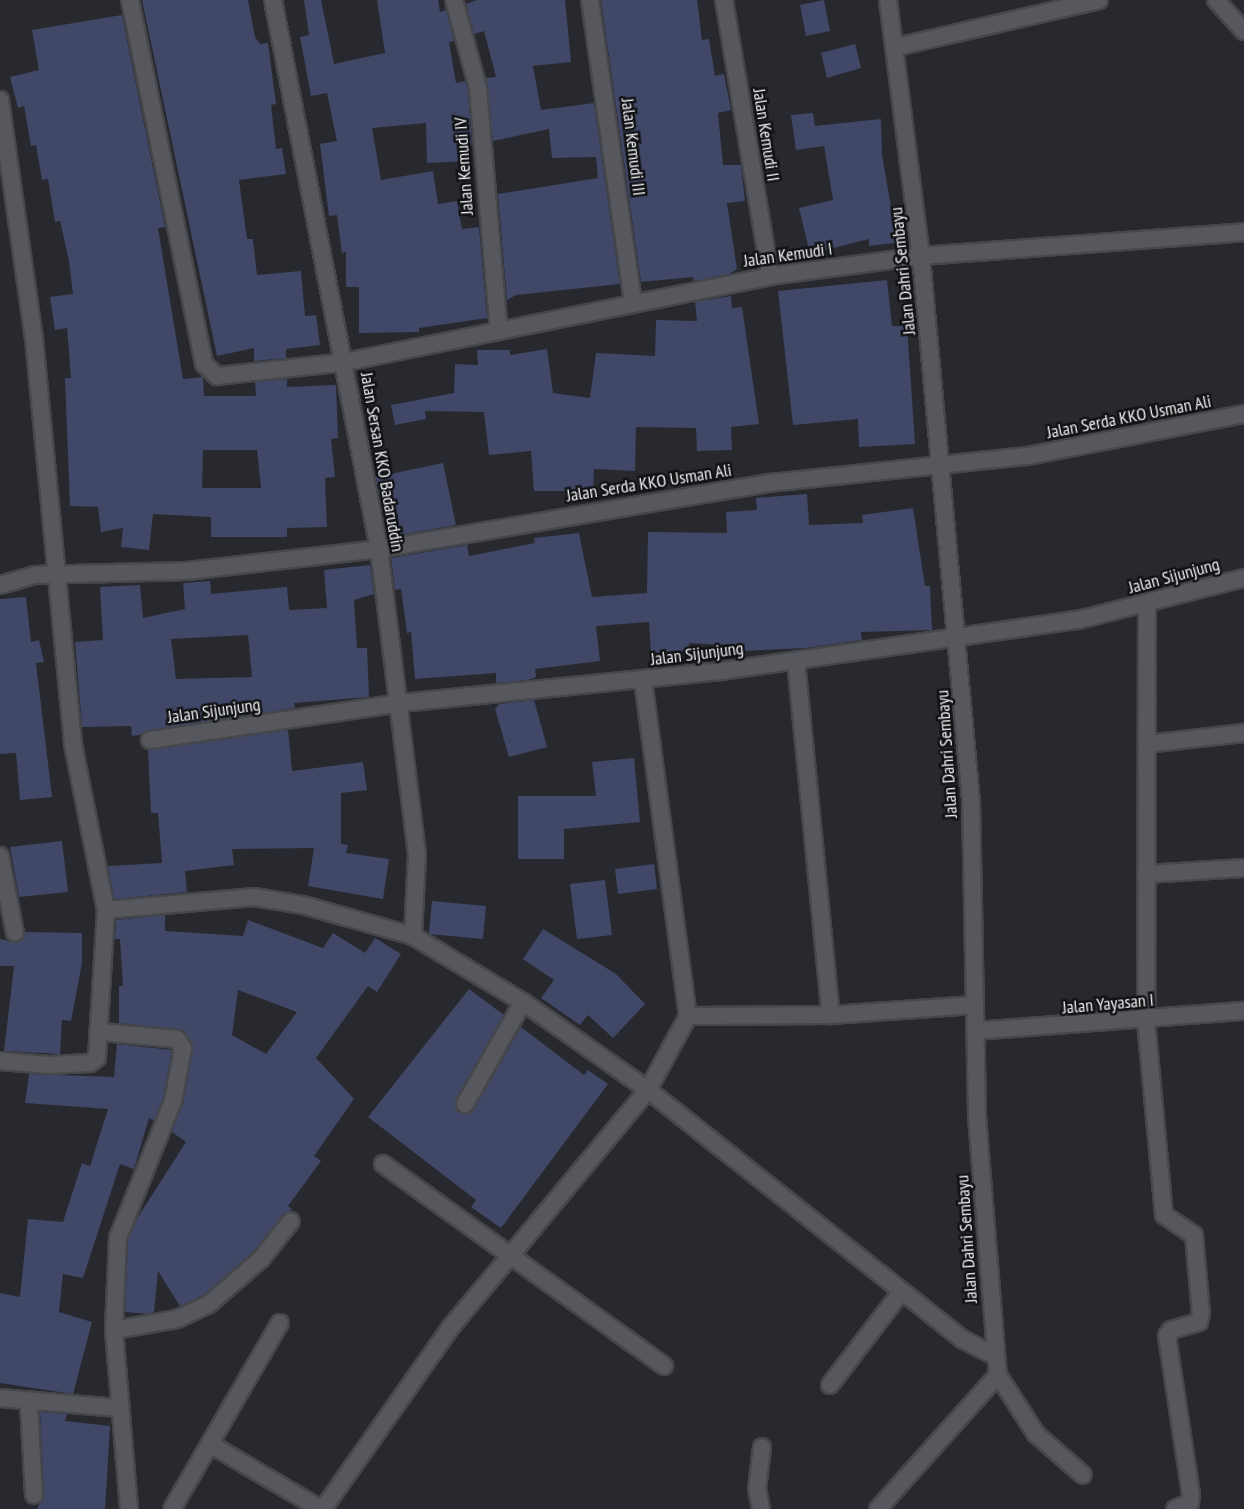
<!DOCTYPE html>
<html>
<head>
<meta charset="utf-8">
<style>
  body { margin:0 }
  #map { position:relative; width:1244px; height:1509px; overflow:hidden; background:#28292e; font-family:"PT Sans Narrow",sans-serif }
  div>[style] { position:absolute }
  .building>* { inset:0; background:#414767 }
  .roads { filter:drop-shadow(2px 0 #46474b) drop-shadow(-2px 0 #46474b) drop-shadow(0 2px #46474b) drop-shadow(0 -2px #46474b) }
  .minor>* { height:16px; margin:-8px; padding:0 8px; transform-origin:8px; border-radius:8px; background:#57585e }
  span { translate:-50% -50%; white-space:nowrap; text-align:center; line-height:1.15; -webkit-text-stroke:5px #111214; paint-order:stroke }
  .street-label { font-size:18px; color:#eff0f3 }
</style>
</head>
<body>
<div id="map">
  <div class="building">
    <div style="clip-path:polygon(142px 0,248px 0,255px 37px,260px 44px,268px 43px,276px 104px,271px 105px,276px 149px,282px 148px,286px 174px,239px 180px,247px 239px,253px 239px,257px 275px,301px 271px,305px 316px,316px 315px,320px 345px,286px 349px,286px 358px,254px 361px,254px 348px,217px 356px)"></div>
    <div style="clip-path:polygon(304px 0,321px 0,334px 64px,385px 53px,377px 0,438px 0,440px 12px,446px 10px,454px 41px,449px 42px,456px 83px,465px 81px,468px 90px,472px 145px,468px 145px,469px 161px,427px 163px,426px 123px,372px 128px,381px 180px,433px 171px,438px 204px,457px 201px,462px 229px,479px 227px,487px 318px,419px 328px,419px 332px,359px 333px,359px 287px,346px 287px,346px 252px,342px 253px,337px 215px,329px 216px,320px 144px,337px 141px,327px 93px,311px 96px,300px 37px,309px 35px)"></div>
    <div style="clip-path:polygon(477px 0,565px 0,571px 62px,533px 66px,541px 110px,594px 103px,620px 284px,516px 295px,507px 300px,498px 194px,598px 178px,596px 157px,552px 158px,549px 129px,493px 141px,486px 78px,496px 77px,484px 31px,474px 34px,466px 4px)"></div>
    <div style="clip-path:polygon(601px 0,697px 0,702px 40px,709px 39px,715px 76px,724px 74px,731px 110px,718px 113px,723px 165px,741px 165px,745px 201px,727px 203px,737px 269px,729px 274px,694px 281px,693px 277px,641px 282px)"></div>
    <div style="clip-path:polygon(824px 0,830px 31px,806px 36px,800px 5px)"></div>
    <div style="clip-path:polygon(evenodd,122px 15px,165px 227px,158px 228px,183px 379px,203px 377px,204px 396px,256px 396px,255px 382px,287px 379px,287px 387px,336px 385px,338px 438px,331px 439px,335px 477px,325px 478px,327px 527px,287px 528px,287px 537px,211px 537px,211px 517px,153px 514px,149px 550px,121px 547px,123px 528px,101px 532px,98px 507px,70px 506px,65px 378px,71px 378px,67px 328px,55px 330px,50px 297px,73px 294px,69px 261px,60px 221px,55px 222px,48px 179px,42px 180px,36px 145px,31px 146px,24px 106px,18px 108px,10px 77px,39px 70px,32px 30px,122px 15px,203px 450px,257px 450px,261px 488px,202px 488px,203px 450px)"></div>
    <div style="clip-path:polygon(855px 44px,861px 68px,827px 78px,821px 53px)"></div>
    <div style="clip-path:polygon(813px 113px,815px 126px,881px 119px,882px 155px,891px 207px,899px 207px,902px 242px,869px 246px,869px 239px,810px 254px,799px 208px,833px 200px,824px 146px,796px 150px,791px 115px)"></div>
    <div style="clip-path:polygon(887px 280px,892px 326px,907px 326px,915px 444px,859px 447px,858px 419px,793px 425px,778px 291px)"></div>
    <div style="clip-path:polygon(731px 296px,732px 308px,742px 307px,759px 424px,731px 427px,732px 450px,697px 451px,696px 428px,636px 427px,635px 471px,594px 469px,593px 491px,534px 491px,531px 451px,489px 455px,484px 412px,425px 411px,426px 419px,395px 425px,391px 405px,454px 393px,455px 364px,478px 365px,477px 350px,510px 350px,510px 355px,547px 349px,553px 393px,590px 398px,596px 353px,655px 356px,656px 320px,697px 321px,695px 302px)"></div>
    <div style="clip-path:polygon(443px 463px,456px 525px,388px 537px,376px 477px)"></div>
    <div style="clip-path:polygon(807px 494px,809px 525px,863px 523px,862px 515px,913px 508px,925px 586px,930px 586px,932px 630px,861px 632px,862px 640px,806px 648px,742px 651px,742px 646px,689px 643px,690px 650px,651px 653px,649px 622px,596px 626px,600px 661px,535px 669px,536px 677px,528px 680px,496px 683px,496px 673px,415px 679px,411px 632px,407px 633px,401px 589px,395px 590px,391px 558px,467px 545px,469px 556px,535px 543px,534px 538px,579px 533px,592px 597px,647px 593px,648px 532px,727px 533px,726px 512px,757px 510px,756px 498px)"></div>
    <div style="clip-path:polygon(evenodd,370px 565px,374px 594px,354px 600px,357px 648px,367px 648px,369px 697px,294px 703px,295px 708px,287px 709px,132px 736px,131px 726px,82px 727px,75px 642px,103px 640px,100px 587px,140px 585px,143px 618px,185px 609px,183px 583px,210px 581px,211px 594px,287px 587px,289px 610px,327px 608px,324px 570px,370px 565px,248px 635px,252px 677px,176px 679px,171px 639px,248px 635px)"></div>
    <div style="clip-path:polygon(26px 597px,31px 642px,39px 640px,44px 662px,36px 663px,52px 797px,20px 800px,16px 753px,0 754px,0 599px)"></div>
    <div style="clip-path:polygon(534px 700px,547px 747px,509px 757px,495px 709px,499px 704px)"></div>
    <div style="clip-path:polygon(288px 730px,292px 771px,363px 762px,367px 790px,341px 793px,341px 844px,348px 845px,346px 853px,389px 859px,383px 899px,308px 886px,314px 848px,232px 849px,234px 865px,185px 871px,187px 892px,114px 899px,108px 866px,162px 863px,158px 813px,151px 813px,148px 750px)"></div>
    <div style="clip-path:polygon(634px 758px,640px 822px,564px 829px,564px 859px,518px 859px,518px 796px,596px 796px,592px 762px)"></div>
    <div style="clip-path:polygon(62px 841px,68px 892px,19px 897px,10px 847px)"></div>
    <div style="clip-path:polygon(654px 864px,657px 889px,618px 894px,615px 869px)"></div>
    <div style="clip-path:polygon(605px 880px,612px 935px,577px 939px,570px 884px)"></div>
    <div style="clip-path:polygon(432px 901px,486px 906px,483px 939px,429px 934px)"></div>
    <div style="clip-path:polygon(evenodd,165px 915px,165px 931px,243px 936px,248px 920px,323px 948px,333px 933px,365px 953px,375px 938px,401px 954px,377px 992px,368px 986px,316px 1058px,354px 1099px,314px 1156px,321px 1161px,288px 1206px,292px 1209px,253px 1252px,203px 1295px,180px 1306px,158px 1271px,154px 1312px,147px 1314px,125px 1312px,128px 1240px,138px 1217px,186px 1142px,172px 1132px,183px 1103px,193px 1049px,182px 1030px,119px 1023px,119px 986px,123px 986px,120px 939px,115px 939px,116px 920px,165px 915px,238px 990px,297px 1012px,266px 1054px,232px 1035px,238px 990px)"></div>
    <div style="clip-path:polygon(543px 929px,616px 974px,645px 1004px,613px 1038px,588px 1015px,580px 1025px,541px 998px,554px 980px,523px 959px)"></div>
    <div style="clip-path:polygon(25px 932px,82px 933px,82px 963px,71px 1021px,62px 1020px,60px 1054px,4px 1051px,14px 966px,0 966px,0 939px,18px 943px)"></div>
    <div style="clip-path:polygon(469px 989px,504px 1015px,456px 1099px,459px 1113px,474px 1109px,521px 1027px,584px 1075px,588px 1070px,608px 1084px,501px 1228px,471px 1207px,476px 1200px,368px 1117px)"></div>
    <div style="clip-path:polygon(117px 1044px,172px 1050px,163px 1098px,154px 1121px,149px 1118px,134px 1169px,120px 1164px,83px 1278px,63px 1274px,59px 1312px,92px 1322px,73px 1394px,0 1383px,0 1293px,20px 1297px,28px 1219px,63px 1222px,82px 1163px,90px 1166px,108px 1109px,25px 1103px,29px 1074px,114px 1077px)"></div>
    <div style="clip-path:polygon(40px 1412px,67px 1414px,65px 1421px,110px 1426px,105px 1509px,37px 1509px,44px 1494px)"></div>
  </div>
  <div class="roads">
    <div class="minor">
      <div style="left:130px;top:0;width:371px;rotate:78.5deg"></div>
      <div style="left:204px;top:364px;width:18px;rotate:43deg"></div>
      <div style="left:217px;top:376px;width:129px;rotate:-6.2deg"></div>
      <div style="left:345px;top:362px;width:434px;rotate:-11.4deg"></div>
      <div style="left:770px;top:276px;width:152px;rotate:-7.5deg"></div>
      <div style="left:921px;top:256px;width:324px;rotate:-4.2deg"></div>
      <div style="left:273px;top:0;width:559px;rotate:79.07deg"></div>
      <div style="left:379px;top:549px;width:308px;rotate:82.9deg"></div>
      <div style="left:417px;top:855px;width:81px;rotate:92.8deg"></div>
      <div style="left:454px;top:0;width:91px;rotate:74.7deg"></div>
      <div style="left:478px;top:88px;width:244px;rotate:85.1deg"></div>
      <div style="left:590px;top:0;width:304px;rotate:81.9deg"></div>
      <div style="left:724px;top:0;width:280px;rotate:80.5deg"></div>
      <div style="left:888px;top:0;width:258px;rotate:82.7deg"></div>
      <div style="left:921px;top:256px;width:547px;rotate:84.76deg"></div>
      <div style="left:971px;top:801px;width:315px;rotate:88.9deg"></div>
      <div style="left:977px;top:1116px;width:260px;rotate:85.4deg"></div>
      <div style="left:998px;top:1375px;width:70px;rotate:57.2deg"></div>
      <div style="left:1036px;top:1434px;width:62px;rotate:41.1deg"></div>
      <div style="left:1216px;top:0;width:42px;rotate:47.9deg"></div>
      <div style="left:896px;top:47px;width:208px;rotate:-13deg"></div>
      <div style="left:0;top:100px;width:240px;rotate:81.9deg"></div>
      <div style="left:34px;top:338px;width:408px;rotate:84.5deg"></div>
      <div style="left:73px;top:744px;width:169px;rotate:78.8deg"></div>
      <div style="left:106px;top:910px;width:148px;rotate:93.5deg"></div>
      <div style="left:97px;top:1058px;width:9px;rotate:144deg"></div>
      <div style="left:90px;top:1063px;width:41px;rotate:177.2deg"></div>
      <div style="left:49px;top:1065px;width:49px;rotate:-175.3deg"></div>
      <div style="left:0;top:585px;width:36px;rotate:-16deg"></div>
      <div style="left:35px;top:575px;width:152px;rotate:-1.5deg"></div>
      <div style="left:187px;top:571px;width:193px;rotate:-6.5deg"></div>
      <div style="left:379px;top:549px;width:396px;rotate:-9.6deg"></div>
      <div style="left:769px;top:483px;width:259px;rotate:-6deg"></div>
      <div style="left:1027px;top:456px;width:221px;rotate:-11deg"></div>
      <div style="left:1147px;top:603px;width:418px;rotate:90.1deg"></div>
      <div style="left:1146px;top:1021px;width:195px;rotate:84.7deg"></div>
      <div style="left:1164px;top:1215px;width:36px;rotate:34deg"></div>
      <div style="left:1194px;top:1235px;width:78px;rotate:84.9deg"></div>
      <div style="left:1201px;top:1313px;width:9px;rotate:103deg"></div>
      <div style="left:1199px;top:1322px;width:29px;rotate:164deg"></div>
      <div style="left:1171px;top:1330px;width:7px;rotate:124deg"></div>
      <div style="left:1167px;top:1336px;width:160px;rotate:81.4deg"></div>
      <div style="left:1191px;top:1494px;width:9px;rotate:96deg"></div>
      <div style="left:1190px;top:1503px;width:16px;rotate:158deg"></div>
      <div style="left:796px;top:661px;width:356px;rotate:84.4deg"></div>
      <div style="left:643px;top:680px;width:339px;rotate:82.4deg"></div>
      <div style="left:688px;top:1016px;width:143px;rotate:-0.4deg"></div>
      <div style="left:831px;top:1015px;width:144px;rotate:-4deg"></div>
      <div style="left:150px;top:740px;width:254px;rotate:-8.4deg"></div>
      <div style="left:401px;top:703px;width:323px;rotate:-5.7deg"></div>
      <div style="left:722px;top:671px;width:360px;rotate:-8.2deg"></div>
      <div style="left:1078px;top:620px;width:171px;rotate:-14.2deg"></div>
      <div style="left:1147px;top:744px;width:98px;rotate:-6.5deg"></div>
      <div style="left:0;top:856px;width:78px;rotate:79deg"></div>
      <div style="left:1146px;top:874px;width:98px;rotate:-3.5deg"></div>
      <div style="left:106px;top:910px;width:149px;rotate:-5deg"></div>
      <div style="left:254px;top:897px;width:50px;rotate:9.3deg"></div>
      <div style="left:303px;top:905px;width:114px;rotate:15.7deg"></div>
      <div style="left:413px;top:936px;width:128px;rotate:31deg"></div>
      <div style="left:523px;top:1002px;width:153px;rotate:35.1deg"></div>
      <div style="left:648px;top:1090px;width:401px;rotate:38.4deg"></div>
      <div style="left:962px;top:1339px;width:37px;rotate:27deg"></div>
      <div style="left:975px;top:1031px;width:270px;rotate:-4.3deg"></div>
      <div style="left:102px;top:1032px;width:75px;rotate:5.3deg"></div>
      <div style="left:177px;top:1039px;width:11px;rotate:56deg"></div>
      <div style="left:183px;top:1048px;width:54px;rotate:100.7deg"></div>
      <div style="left:173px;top:1101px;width:148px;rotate:111.9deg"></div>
      <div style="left:118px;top:1238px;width:92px;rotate:92.5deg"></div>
      <div style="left:114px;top:1330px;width:180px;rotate:85.2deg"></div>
      <div style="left:465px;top:1104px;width:117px;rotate:-60.4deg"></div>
      <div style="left:383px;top:1164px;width:346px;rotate:35.7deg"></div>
      <div style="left:114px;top:1330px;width:64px;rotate:-9.9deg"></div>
      <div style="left:177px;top:1319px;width:35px;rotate:-25deg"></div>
      <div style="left:209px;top:1304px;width:69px;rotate:-40.9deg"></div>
      <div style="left:261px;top:1259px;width:48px;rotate:-51.7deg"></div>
      <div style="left:830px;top:1385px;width:117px;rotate:-52.6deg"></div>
      <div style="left:0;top:1398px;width:119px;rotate:4.8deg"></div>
      <div style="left:29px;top:1403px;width:92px;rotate:86.9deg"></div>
      <div style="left:210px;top:1444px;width:129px;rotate:30.4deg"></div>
      <div style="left:172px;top:1509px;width:215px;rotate:-59.9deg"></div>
      <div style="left:323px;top:1509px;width:223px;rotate:-54.9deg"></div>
      <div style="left:451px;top:1327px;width:308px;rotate:-50.3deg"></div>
      <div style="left:648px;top:1090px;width:84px;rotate:-61.6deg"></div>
      <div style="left:761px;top:1509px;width:20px;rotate:-101deg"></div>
      <div style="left:757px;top:1489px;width:42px;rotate:-83.2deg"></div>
      <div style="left:878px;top:1509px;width:180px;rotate:-48.2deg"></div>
    </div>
  </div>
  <div class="street-label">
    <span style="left:766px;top:135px;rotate:81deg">Jalan Kemudi II</span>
    <span style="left:633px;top:147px;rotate:83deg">Jalan Kemudi III</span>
    <span style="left:464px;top:166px;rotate:-94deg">Jalan Kemudi IV</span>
    <span style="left:788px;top:255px;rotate:-8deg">Jalan Kemudi I</span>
    <span style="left:903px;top:271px;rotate:-96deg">Jalan Dahri Sembayu</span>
    <span style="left:1129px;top:417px;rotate:-11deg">Jalan Serda KKO Usman Ali</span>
    <span style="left:382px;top:462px;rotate:80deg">Jalan Sersan KKO Badaruddin</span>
    <span style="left:649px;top:483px;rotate:-9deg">Jalan Serda KKO Usman Ali</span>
    <span style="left:1174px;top:576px;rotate:-15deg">Jalan Sijunjung</span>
    <span style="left:697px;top:654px;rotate:-7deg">Jalan Sijunjung</span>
    <span style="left:214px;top:711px;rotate:-8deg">Jalan Sijunjung</span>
    <span style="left:947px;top:754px;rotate:-94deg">Jalan Dahri Sembayu</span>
    <span style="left:1108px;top:1004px;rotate:-5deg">Jalan Yayasan I</span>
    <span style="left:967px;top:1239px;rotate:-94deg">Jalan Dahri Sembayu</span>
  </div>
</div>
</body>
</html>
